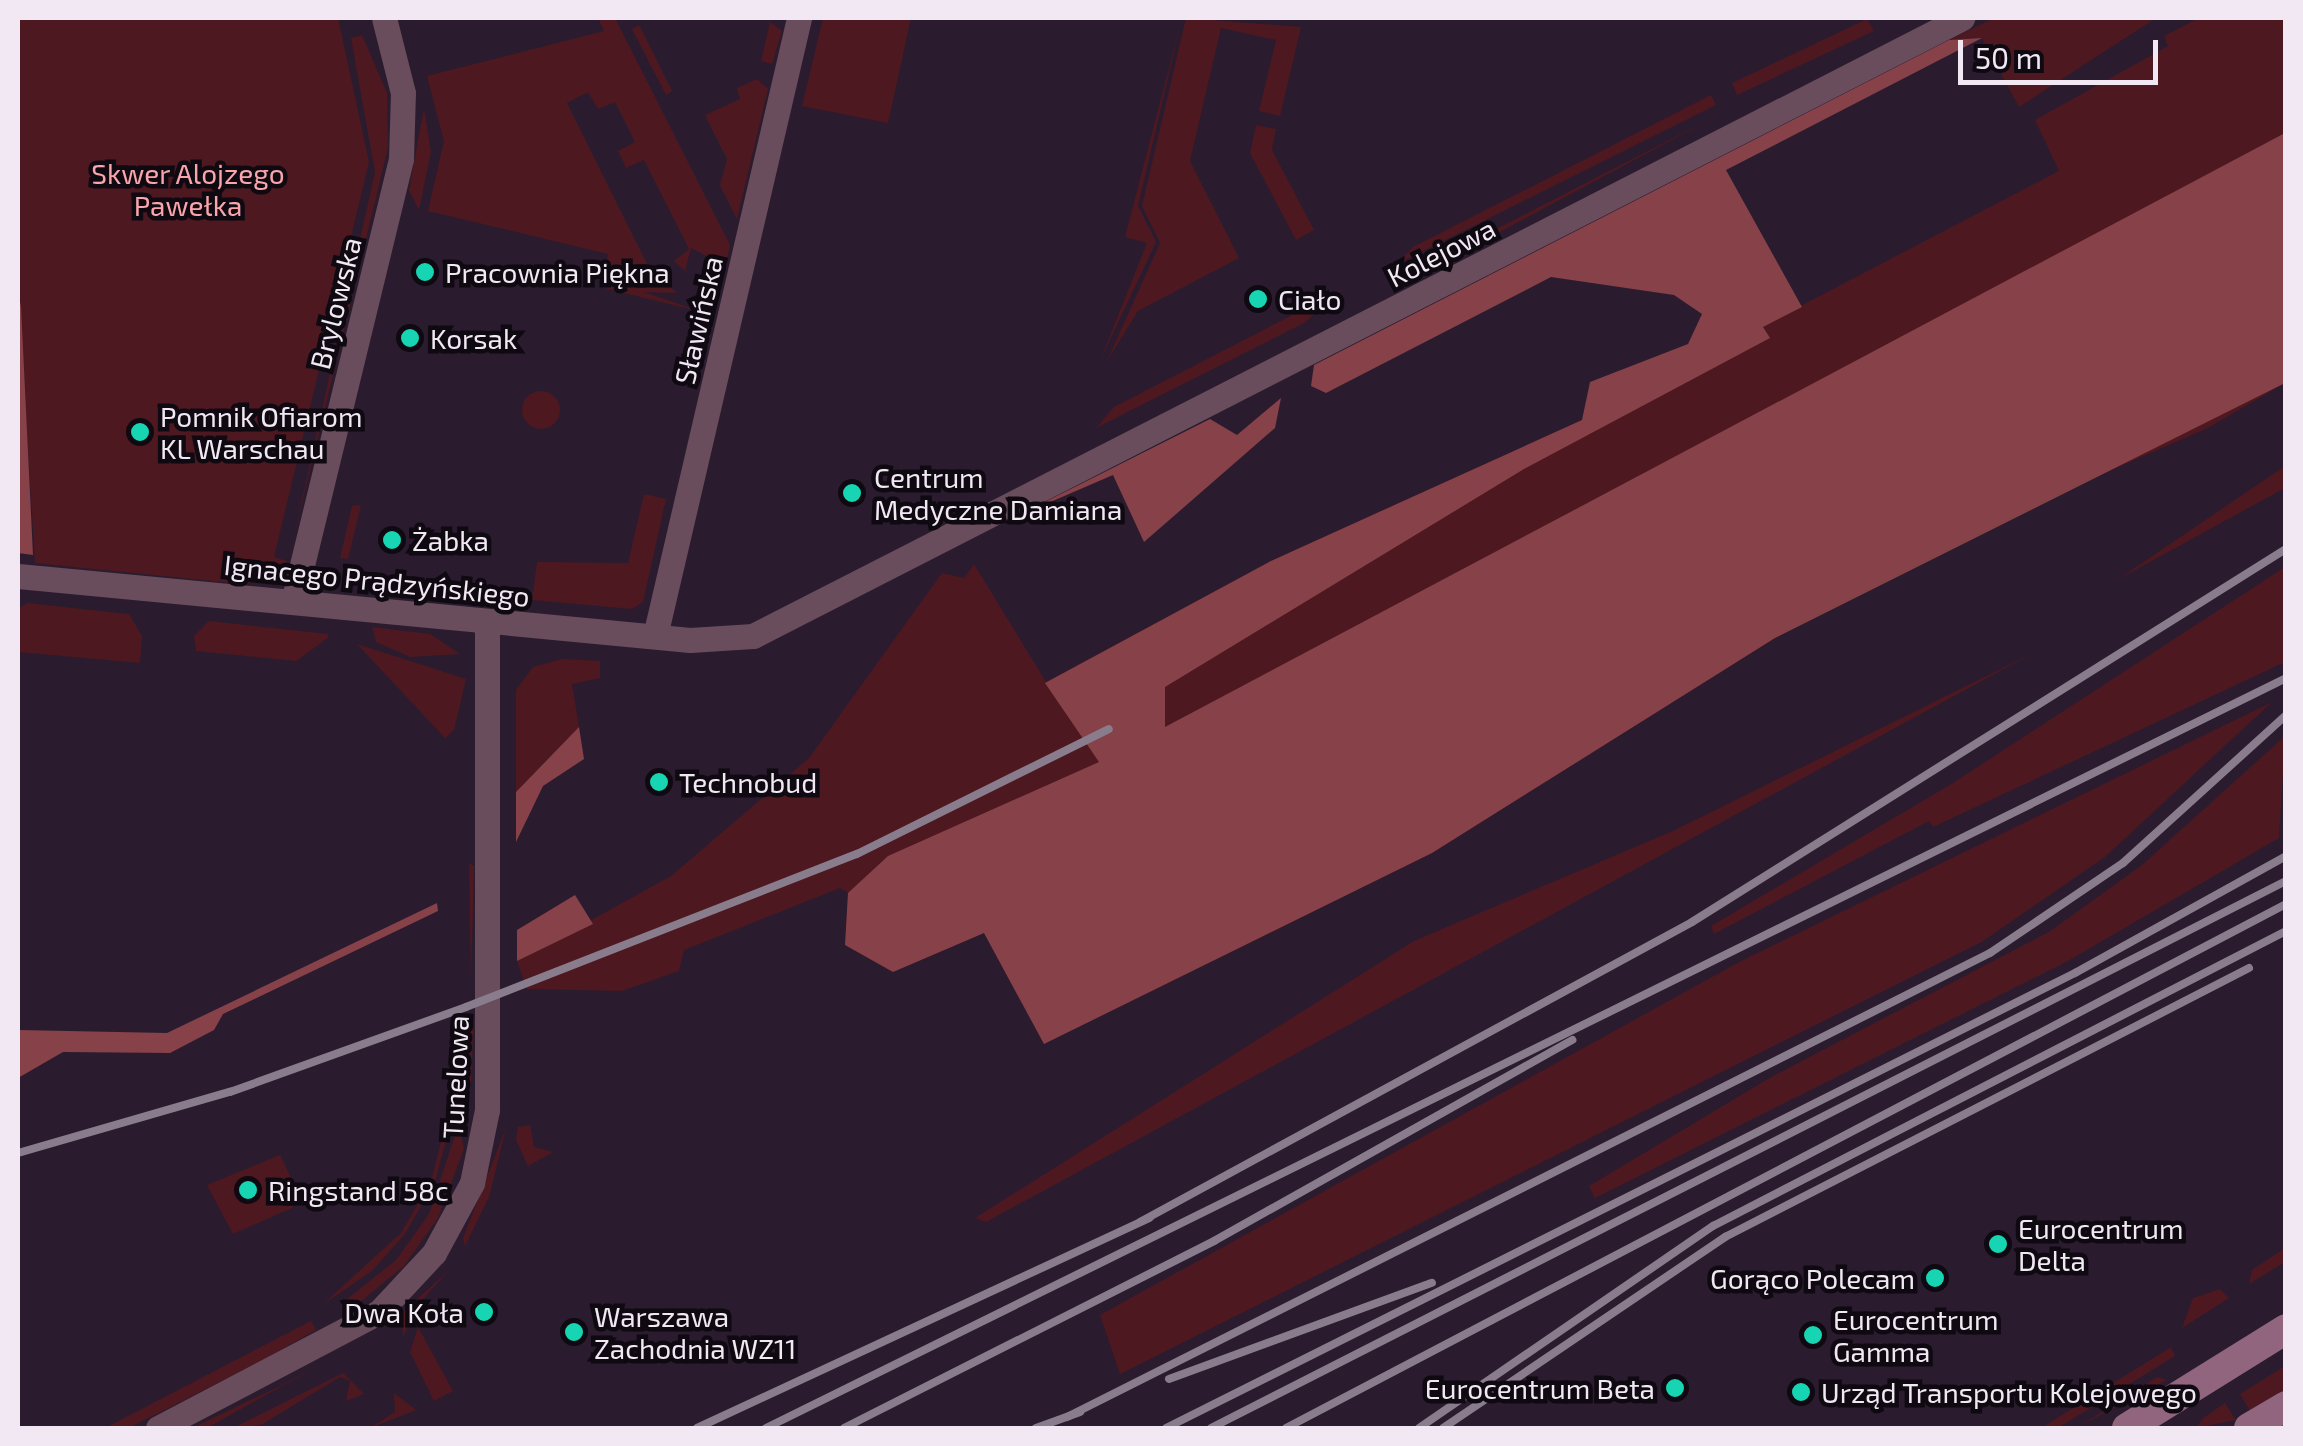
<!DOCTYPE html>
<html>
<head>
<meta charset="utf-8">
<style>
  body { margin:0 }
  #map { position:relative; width:2303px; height:1446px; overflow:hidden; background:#2a1c2e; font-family:"Exo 2",sans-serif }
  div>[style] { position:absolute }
  .green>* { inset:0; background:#4d1820 }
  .round { border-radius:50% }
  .forest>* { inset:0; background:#874149 }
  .minor>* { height:25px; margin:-12.5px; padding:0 12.5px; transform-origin:12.5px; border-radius:12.5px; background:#694d5c }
  .secondary>* { height:30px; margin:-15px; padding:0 15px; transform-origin:15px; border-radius:15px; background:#91657d }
  .rail>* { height:8px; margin:-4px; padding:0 4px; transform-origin:4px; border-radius:4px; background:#897d8d }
  .dots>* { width:28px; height:28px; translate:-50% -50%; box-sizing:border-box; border:5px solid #0f0911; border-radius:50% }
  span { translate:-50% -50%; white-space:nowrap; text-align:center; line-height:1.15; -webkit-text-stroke:9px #0f0911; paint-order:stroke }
  .park-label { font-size:28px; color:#faa5ac }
  .street-label { font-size:28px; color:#f1e8f4 }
  .poi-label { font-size:28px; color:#f1e8f4 }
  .left { translate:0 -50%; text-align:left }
  .right { translate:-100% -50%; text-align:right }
  .frame { position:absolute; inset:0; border:20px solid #f1e8f4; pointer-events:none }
  .scale { position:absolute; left:1958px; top:40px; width:200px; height:45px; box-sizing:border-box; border:5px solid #f1e8f4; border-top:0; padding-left:12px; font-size:30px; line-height:35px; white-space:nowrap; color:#f1e8f4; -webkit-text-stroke:8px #0f0911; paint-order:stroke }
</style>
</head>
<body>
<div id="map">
  <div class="green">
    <div style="clip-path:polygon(18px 18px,338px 18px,369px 162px,274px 557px,287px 561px,276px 578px,243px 584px,35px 563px,18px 290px)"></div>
    <div style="clip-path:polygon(598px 18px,615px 18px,730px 245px,726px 266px,691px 248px,685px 271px,674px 261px,689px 249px,644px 160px,626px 168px,618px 151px,635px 142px,615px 102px,598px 109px,588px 92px,567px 103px,650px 270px,677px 293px,644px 292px,702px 312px,600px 287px,608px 254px,428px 211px,444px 141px,427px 76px,604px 31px)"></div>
    <div style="clip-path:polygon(823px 18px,911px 18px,888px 123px,802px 106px)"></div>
    <div style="clip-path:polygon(1182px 18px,1138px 206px,1156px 242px,1100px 361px,1147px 243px,1125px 237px)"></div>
    <div style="clip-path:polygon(1186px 18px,1301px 27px,1280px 116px,1259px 111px,1276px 40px,1221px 28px,1190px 161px,1239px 258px,1138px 311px,1107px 361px,1160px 243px,1142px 206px)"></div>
    <div style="clip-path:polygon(1994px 18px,2156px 18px,2019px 107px,1982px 38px,1949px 40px)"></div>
    <div style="clip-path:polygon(2199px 18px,2285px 18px,2285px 383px,2208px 428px,2003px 517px,1775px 638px,1432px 853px,1044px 1044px,984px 933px,893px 972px,845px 945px,848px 893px,840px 888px,684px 950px,679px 971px,622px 991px,527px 989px,517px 961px,671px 876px,809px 758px,942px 573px,964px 578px,974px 564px,1046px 682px,1271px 561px,1582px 420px,2059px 171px,2035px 120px,2168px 46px,2164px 36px)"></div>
    <div style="clip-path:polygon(1867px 19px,1874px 31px,1737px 95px,1732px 83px)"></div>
    <div style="clip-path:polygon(770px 22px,782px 31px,772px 64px,761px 61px)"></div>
    <div style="clip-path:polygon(639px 25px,672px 91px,666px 95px,632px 29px)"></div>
    <div style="clip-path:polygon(362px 35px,387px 93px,388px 148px,292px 544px,375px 172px,351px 38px)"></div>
    <div style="clip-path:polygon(757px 79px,768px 89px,737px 219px,720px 185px,727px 159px,705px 115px,740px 99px,737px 88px)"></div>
    <div style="clip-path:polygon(1711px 95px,1716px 105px,1397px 264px,1413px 247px)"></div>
    <div style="clip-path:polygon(424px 108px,431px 152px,419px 210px,409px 190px)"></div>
    <div style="clip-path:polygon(1720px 114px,1399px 286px,1387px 280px,1426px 265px)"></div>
    <div style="clip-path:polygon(1256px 125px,1276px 129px,1272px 150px,1314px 230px,1296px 240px,1250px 153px)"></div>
    <div style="clip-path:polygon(1343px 289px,1304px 323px,1096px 428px,1114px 407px)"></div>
    <div class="round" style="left:522px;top:391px;width:38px;height:38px"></div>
    <div style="clip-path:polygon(2285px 466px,2285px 488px,2117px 580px)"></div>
    <div style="clip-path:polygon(644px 494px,666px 499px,643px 602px,632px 609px,532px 600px,537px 562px,628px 563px)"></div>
    <div style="clip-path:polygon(361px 505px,348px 559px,340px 558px,352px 506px)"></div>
    <div style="clip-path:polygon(2285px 567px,2285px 662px,1933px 827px,1929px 821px,1714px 934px,1711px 926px,1953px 783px)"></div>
    <div style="clip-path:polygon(349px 573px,441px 582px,442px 590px,352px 583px)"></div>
    <div style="clip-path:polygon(461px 584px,517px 589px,518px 597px,460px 593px)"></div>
    <div style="clip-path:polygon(27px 603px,129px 614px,142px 636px,140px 663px,18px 652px,18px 609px)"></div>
    <div style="clip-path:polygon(209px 621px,328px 634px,328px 638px,296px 661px,196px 651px,194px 636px)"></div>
    <div style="clip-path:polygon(372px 627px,430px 634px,460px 654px,410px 657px,376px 642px)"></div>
    <div style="clip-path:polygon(357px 644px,466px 679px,454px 730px,445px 738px)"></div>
    <div style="clip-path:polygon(2035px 652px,986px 1222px,975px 1218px,1414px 941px,1675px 830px)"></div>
    <div style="clip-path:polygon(562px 659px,600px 661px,600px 678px,572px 684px,579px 727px,516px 792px,516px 690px,533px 667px)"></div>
    <div style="clip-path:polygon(2272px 702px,2105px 857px,1983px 941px,1120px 1374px,1100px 1315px,1741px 961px)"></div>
    <div style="clip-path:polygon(2285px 736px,2279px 838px,2068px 961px,1595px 1198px,1589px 1186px,1773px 1076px,2049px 932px,2142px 865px)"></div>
    <div style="clip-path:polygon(469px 863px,474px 866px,471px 980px)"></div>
    <div style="clip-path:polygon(474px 1009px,471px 1082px,461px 1096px,461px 1068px)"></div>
    <div style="clip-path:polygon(447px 1118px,450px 1127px,435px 1181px,405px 1234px,372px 1271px,322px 1305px,401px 1233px,431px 1182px)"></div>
    <div style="clip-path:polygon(459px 1123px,464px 1149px,438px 1218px,404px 1266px,343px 1316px,341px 1304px,396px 1260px,429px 1214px)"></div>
    <div style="clip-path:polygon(530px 1125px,534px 1147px,553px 1152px,528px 1166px,516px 1140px,518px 1127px)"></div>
    <div style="clip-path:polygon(506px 1128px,489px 1197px,465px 1246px,463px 1238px)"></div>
    <div style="clip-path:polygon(280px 1155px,299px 1194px,292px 1208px,233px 1234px,207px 1185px)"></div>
    <div style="clip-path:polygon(2285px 1248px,2285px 1262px,2249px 1284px,2252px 1270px)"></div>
    <div style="clip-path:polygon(448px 1271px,417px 1306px,403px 1337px,402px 1313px)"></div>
    <div style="clip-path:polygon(2220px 1289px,2229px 1298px,2182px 1328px,2193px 1298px)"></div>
    <div style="clip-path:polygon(311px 1321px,316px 1330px,261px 1361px,129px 1428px,105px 1428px)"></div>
    <div style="clip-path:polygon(418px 1327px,453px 1391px,434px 1401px,410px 1352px)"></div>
    <div style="clip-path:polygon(2171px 1347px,2175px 1356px,2058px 1428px,2041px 1428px)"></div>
    <div style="clip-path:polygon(332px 1358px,207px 1428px,192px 1428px,280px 1386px)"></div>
    <div style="clip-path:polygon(2285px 1366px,2285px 1389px,2250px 1411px,2240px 1394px)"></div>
    <div style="clip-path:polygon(343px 1373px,364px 1394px,346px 1401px,350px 1381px,340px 1377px,261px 1425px,233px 1428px)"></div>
    <div style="clip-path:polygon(2157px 1377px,2167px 1380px,2078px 1427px)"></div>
    <div style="clip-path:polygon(394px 1393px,416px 1410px,370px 1428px,395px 1412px)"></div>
    <div style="clip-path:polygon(2225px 1403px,2236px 1420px,2196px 1428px,2203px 1418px)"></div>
  </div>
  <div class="forest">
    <div style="clip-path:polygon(1982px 38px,1726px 170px,1802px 307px,1763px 327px,1770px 338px,1524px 469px,1165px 687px,1165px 727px,2285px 133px,2285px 383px,1775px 638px,1432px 853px,1044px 1044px,984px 933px,893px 972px,845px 945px,848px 893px,888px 856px,1099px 762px,1045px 683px,1271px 561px,1582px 420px,1590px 382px,1688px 344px,1702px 314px,1674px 295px,1551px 277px,1326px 393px,1311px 386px,1314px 365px,1949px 40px)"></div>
    <div style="clip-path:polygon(18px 291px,21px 307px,33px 555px,18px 553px)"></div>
    <div style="clip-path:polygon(1281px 398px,1275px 428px,1144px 542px,1113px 475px,1011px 519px,1210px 419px,1237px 435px)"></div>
    <div style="clip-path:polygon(579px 727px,584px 759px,543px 786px,516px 842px,516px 792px)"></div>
    <div style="clip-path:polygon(575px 895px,593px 924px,517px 961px,517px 930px)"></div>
    <div style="clip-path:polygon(437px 903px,438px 911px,223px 1014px,214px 1030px,170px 1053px,63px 1052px,18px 1078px,18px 1030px,167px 1033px)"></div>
  </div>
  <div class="minor">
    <div style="left:18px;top:576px;width:675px;rotate:5.44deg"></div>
    <div style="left:690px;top:640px;width:63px;rotate:-3.6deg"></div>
    <div style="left:753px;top:636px;width:1358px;rotate:-27.07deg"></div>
    <div style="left:293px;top:602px;width:456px;rotate:-76.3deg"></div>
    <div style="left:401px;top:159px;width:66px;rotate:-88.3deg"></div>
    <div style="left:403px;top:93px;width:77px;rotate:-104.2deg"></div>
    <div style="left:655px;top:636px;width:635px;rotate:-76.88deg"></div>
    <div style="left:158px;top:1428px;width:250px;rotate:-27.7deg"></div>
    <div style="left:379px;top:1312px;width:81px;rotate:-47deg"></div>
    <div style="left:434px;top:1253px;width:80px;rotate:-61.5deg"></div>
    <div style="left:472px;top:1183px;width:75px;rotate:-78.4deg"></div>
    <div style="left:487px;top:1110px;width:488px;rotate:-90deg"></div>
  </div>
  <div class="secondary">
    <div style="left:2127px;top:1428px;width:187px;rotate:-31.9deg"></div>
    <div style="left:2249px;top:1428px;width:43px;rotate:-30.7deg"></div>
  </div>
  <div class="rail">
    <div style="left:18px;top:1153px;width:221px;rotate:-16.1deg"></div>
    <div style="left:230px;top:1092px;width:251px;rotate:-19.8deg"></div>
    <div style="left:466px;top:1007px;width:420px;rotate:-21.4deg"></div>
    <div style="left:857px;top:854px;width:281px;rotate:-26.4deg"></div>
    <div style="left:1140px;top:1222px;width:628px;rotate:-28.52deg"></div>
    <div style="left:1692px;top:922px;width:701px;rotate:-32.13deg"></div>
    <div style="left:1169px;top:1379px;width:280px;rotate:-20.1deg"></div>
    <div style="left:1067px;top:1417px;width:1033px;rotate:-26.69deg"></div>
    <div style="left:1990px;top:953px;width:161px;rotate:-34.1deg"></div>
    <div style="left:2123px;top:863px;width:220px;rotate:-42.2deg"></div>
    <div style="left:697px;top:1428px;width:499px;rotate:-24.9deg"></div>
    <div style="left:766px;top:1428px;width:1695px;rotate:-26.26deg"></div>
    <div style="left:844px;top:1428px;width:415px;rotate:-26.8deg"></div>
    <div style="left:1214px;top:1241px;width:411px;rotate:-29.3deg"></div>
    <div style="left:1036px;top:1428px;width:47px;rotate:-20deg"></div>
    <div style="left:1166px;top:1428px;width:1017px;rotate:-26.59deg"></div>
    <div style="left:2075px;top:973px;width:241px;rotate:-29deg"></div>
    <div style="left:1211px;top:1428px;width:1206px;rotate:-26.97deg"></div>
    <div style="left:1286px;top:1428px;width:1129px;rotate:-27.65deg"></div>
    <div style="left:1419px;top:1428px;width:357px;rotate:-34.5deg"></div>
    <div style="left:1713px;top:1226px;width:644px;rotate:-27.24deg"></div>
    <div style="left:1443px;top:1428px;width:341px;rotate:-34.1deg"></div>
    <div style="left:1725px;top:1237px;width:589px;rotate:-27.17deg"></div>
  </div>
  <div class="dots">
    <div style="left:425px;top:272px;background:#17d5b2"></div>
    <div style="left:1258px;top:299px;background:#17d5b2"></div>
    <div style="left:410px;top:338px;background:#17d5b2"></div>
    <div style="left:140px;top:432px;background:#17d5b2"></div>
    <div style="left:852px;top:493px;background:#17d5b2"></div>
    <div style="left:392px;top:540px;background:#17d5b2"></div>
    <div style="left:659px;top:782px;background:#17d5b2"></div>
    <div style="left:248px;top:1190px;background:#17d5b2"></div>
    <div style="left:1998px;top:1244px;background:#17d5b2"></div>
    <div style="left:1935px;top:1278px;background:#17d5b2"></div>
    <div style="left:484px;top:1312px;background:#17d5b2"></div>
    <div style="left:574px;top:1332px;background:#17d5b2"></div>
    <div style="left:1813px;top:1335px;background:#17d5b2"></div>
    <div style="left:1675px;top:1388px;background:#17d5b2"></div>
    <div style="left:1801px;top:1392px;background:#17d5b2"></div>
  </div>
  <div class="park-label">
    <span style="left:188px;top:189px">Skwer Alojzego<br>Pawełka</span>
  </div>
  <div class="street-label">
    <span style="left:1441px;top:252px;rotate:-27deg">Kolejowa</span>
    <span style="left:335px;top:303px;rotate:-76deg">Brylowska</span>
    <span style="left:698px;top:320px;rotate:-77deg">Sławińska</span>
    <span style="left:377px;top:580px;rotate:6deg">Ignacego Prądzyńskiego</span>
    <span style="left:455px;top:1077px;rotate:-87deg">Tunelowa</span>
  </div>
  <div class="poi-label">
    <span class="left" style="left:445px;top:272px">Pracownia Piękna</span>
    <span class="left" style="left:1278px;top:299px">Ciało</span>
    <span class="left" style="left:430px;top:338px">Korsak</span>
    <span class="left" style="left:160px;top:432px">Pomnik Ofiarom<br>KL Warschau</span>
    <span class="left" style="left:874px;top:493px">Centrum<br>Medyczne Damiana</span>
    <span class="left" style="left:412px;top:540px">Żabka</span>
    <span class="left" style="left:679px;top:782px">Technobud</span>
    <span class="left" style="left:268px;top:1190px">Ringstand 58c</span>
    <span class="left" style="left:2018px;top:1244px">Eurocentrum<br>Delta</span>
    <span class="right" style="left:1915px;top:1278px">Gorąco Polecam</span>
    <span class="right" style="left:464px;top:1312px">Dwa Koła</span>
    <span class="left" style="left:594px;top:1332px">Warszawa<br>Zachodnia WZ11</span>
    <span class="left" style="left:1833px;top:1335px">Eurocentrum<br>Gamma</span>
    <span class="right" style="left:1655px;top:1388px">Eurocentrum Beta</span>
    <span class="left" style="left:1821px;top:1392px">Urząd Transportu Kolejowego</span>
  </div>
  <div class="frame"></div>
  <div class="scale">50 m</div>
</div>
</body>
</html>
